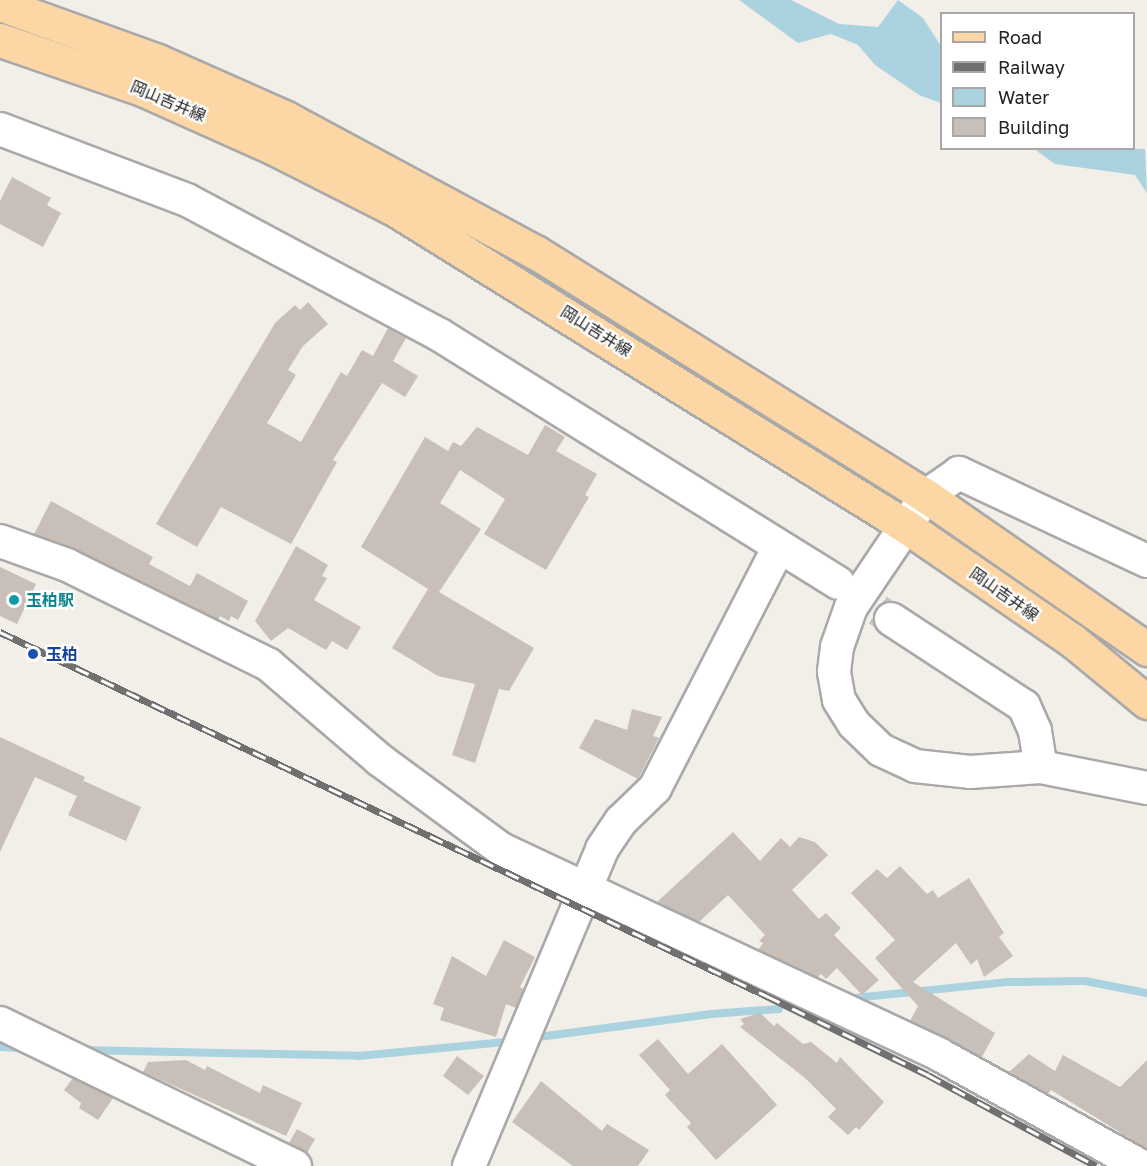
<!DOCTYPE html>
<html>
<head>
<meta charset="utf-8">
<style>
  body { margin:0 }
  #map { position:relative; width:1147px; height:1166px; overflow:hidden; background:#f2efe9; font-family:"Golos Text","Noto Sans JP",sans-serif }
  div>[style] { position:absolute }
  .water>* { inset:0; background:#aad3df }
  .stream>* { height:8px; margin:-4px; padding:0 4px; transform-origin:4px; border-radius:4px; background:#aad3df }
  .building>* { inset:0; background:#c7bfb8 }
  .minor-tunnel>* { height:32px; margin-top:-16px; transform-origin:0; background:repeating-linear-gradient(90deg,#c8c6c1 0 32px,transparent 0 48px) }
  .roads { filter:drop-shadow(2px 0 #a9a9a9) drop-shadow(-2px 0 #a9a9a9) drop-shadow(0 2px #a9a9a9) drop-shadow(0 -2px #a9a9a9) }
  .minor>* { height:32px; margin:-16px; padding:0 16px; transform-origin:16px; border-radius:16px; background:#fff }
  .major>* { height:33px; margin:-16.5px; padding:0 16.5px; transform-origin:16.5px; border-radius:16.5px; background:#fcd6a4 }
  .rail>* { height:7px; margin-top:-3.5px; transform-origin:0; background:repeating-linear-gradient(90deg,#fff 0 14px,#707070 0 28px); box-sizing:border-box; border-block:2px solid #707070 }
  .dots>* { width:16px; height:16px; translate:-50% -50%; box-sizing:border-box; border:3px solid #fff; border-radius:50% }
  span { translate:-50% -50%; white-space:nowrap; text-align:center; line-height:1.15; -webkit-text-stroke:4.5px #fff; paint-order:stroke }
  .street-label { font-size:16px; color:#222 }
  .culture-label { font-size:16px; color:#0d838f; font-weight:700 }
  .left { translate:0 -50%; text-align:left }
  .transit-label { font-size:16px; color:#164399; font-weight:700 }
  .legend { position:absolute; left:940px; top:12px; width:195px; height:138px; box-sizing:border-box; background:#fff; border:2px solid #a7a7a7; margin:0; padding:8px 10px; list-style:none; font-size:18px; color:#222 }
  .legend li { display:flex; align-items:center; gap:12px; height:30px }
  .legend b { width:30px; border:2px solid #a7a7a7 }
</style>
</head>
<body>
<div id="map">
  <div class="water">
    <div style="clip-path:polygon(739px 0,791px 0,839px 24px,878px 27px,898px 0,923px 18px,941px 46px,941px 103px,919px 95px,875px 65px,858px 45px,831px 34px,798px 43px)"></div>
    <div style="clip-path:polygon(1089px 148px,1145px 149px,1147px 193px,1135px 175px,1055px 164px,1034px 149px)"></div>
  </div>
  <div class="stream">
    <div style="left:845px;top:999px;width:164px;rotate:-6deg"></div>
    <div style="left:1008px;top:982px;width:77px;rotate:-0.7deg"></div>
    <div style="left:1085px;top:981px;width:63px;rotate:11deg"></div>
    <div style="left:531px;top:1038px;width:182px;rotate:-7.6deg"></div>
    <div style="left:711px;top:1014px;width:68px;rotate:-4.2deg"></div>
    <div style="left:0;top:1047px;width:22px;rotate:3deg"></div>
    <div style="left:82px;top:1050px;width:277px;rotate:1.2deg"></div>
    <div style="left:359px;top:1056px;width:156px;rotate:-5.5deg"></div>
  </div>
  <div class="building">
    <div style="clip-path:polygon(12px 177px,51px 198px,47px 205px,61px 213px,43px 247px,0 224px,0 201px)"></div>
    <div style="clip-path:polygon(308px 302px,328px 324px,303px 346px,288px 370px,296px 375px,267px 423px,301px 442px,341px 372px,347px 376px,362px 350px,373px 356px,388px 328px,406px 338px,393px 361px,418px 376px,405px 397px,382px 383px,333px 460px,337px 462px,291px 544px,221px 507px,197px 547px,156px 524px,275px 323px,295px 305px,300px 310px)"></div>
    <div style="clip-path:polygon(545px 425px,565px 437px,556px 451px,597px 474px,585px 495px,589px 497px,546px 570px,484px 534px,505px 499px,460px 470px,440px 503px,481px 529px,439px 592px,534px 648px,509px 691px,499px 689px,475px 763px,452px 755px,475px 684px,438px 676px,392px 648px,428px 589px,361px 547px,425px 437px,448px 451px,453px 442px,461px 446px,477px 427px,528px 455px)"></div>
    <div style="clip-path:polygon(51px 501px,153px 557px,149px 564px,190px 586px,197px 573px,248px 601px,238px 620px,231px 616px,229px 621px,220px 616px,218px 620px,75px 549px,34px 534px)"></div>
    <div style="clip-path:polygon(296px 546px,328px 565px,322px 576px,327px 578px,314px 600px,361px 627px,347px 650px,332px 641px,326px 650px,288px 628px,271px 641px,255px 621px)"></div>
    <div style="clip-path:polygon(0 567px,36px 584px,17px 624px,0 616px)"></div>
    <div style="clip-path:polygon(632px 709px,662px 717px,653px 736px,659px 738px,638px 779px,579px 748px,595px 719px,627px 730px)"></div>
    <div style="clip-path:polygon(0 737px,85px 777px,81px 787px,84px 781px,141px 807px,126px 841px,68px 815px,77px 796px,35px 777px,0 852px)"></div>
    <div style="clip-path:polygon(733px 832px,760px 861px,781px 838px,790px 847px,799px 837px,815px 842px,828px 855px,792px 890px,819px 919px,826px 913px,841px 928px,834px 935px,879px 980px,862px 995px,837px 968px,826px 979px,821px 974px,817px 978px,758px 950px,763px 943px,759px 941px,765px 935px,728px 895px,699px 922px,657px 902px)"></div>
    <div style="clip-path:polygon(900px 866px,927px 894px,933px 890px,938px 898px,969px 878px,1004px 933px,999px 937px,1013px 956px,984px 977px,977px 959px,971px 965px,956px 943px,913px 982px,995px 1033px,982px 1057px,910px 1021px,918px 1006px,875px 958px,895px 940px,851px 893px,877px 869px,887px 878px)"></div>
    <div style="clip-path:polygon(504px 940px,535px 957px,520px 987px,524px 989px,516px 1008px,506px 1004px,496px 1037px,440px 1020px,444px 1008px,433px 1004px,452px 956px,486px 976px)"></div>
    <div style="clip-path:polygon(760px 1013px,774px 1026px,777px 1023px,803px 1044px,811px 1042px,837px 1063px,840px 1057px,884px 1102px,859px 1130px,856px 1127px,848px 1135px,828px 1117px,836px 1109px,805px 1078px,740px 1027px,744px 1024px,740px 1019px)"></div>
    <div style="clip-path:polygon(658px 1039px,688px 1074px,722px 1044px,777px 1105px,716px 1160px,687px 1127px,691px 1123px,665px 1095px,670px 1090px,639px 1055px)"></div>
    <div style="clip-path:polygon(1029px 1054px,1055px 1071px,1063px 1055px,1120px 1087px,1147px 1060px,1147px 1149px,1051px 1090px,1048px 1094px,1009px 1072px)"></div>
    <div style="clip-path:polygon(457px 1056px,484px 1076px,468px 1095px,443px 1076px)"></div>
    <div style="clip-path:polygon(186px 1060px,205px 1070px,207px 1066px,260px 1093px,263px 1085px,302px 1103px,286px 1136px,143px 1072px,148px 1062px)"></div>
    <div style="clip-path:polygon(73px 1078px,113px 1098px,98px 1120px,79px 1108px,81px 1103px,64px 1090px)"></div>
    <div style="clip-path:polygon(541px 1081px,602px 1131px,607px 1124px,649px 1150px,638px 1166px,573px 1166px,512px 1122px)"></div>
    <div style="clip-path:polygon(297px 1129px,315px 1139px,307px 1153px,289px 1143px)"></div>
  </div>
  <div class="minor-tunnel">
    <div style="left:838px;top:583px;width:64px;rotate:34.2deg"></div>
  </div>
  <div class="roads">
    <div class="minor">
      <div style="left:0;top:129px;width:200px;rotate:20.8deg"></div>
      <div style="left:187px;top:200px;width:287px;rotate:28.1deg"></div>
      <div style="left:440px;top:335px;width:469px;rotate:31.9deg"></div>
      <div style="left:0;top:541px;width:71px;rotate:19.7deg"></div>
      <div style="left:67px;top:565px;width:225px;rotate:26.3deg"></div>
      <div style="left:269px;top:665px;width:146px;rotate:40.6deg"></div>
      <div style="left:380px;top:760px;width:150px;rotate:36.3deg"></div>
      <div style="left:501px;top:849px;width:485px;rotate:25.1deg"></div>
      <div style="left:940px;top:1055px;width:230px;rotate:28.9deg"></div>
      <div style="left:1147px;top:561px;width:208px;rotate:-154.9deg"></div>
      <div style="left:959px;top:473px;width:40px;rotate:145.1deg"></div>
      <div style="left:926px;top:496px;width:134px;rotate:124deg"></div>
      <div style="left:851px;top:607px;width:42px;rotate:109.3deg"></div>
      <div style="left:837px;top:647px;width:25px;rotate:97deg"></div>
      <div style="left:834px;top:672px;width:28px;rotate:80deg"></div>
      <div style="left:839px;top:700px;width:28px;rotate:58deg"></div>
      <div style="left:854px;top:724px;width:37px;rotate:44deg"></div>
      <div style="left:881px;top:750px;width:38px;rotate:25deg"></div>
      <div style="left:915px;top:766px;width:55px;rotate:6.2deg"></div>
      <div style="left:970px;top:772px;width:71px;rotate:-4deg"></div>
      <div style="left:1041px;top:767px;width:108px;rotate:11.2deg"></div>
      <div style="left:891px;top:619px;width:159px;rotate:33.2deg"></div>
      <div style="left:1024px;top:706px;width:27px;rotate:66deg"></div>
      <div style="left:1035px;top:731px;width:36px;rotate:81deg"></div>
      <div style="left:0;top:1023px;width:328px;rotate:25.9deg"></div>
      <div style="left:469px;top:1166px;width:344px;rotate:-67.2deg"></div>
      <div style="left:602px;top:849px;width:34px;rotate:-56deg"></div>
      <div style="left:621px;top:821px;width:47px;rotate:-44.1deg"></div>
      <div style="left:655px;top:788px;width:269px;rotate:-62.8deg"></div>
    </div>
    <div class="major">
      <div style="left:0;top:4px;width:168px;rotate:19.8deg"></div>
      <div style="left:158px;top:61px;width:140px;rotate:24deg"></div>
      <div style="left:286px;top:118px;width:285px;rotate:28.3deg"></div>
      <div style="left:537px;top:253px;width:459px;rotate:32deg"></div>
      <div style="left:926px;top:496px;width:269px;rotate:34.7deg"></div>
      <div style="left:0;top:40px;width:150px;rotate:19deg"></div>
      <div style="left:142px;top:89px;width:145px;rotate:24.1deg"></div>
      <div style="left:274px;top:148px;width:137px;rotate:26.9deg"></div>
      <div style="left:396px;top:210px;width:601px;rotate:31.81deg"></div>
      <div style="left:907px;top:527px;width:201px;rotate:34.5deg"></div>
      <div style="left:1073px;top:641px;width:96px;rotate:39.5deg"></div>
    </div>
  </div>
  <div class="rail">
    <div style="left:0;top:632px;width:849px;rotate:25.39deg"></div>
    <div style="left:767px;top:996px;width:179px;rotate:26.1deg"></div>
    <div style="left:928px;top:1075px;width:191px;rotate:28.4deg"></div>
  </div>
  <div class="dots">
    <div style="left:14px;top:600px;background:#0f9aa8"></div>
    <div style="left:33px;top:654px;background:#1a4fb4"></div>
  </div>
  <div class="street-label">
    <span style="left:168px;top:101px;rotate:23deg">岡山吉井線</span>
    <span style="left:596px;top:331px;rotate:32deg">岡山吉井線</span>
    <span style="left:1004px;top:594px;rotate:35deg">岡山吉井線</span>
  </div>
  <div class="culture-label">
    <span class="left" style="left:26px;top:600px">玉柏駅</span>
  </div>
  <div class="transit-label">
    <span class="left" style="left:46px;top:654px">玉柏</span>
  </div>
  <ul class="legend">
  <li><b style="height:8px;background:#fcd6a4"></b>Road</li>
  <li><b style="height:8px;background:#707070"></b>Railway</li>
  <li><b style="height:16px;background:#aad3df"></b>Water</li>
  <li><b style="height:16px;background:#c7bfb8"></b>Building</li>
  </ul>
</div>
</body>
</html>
